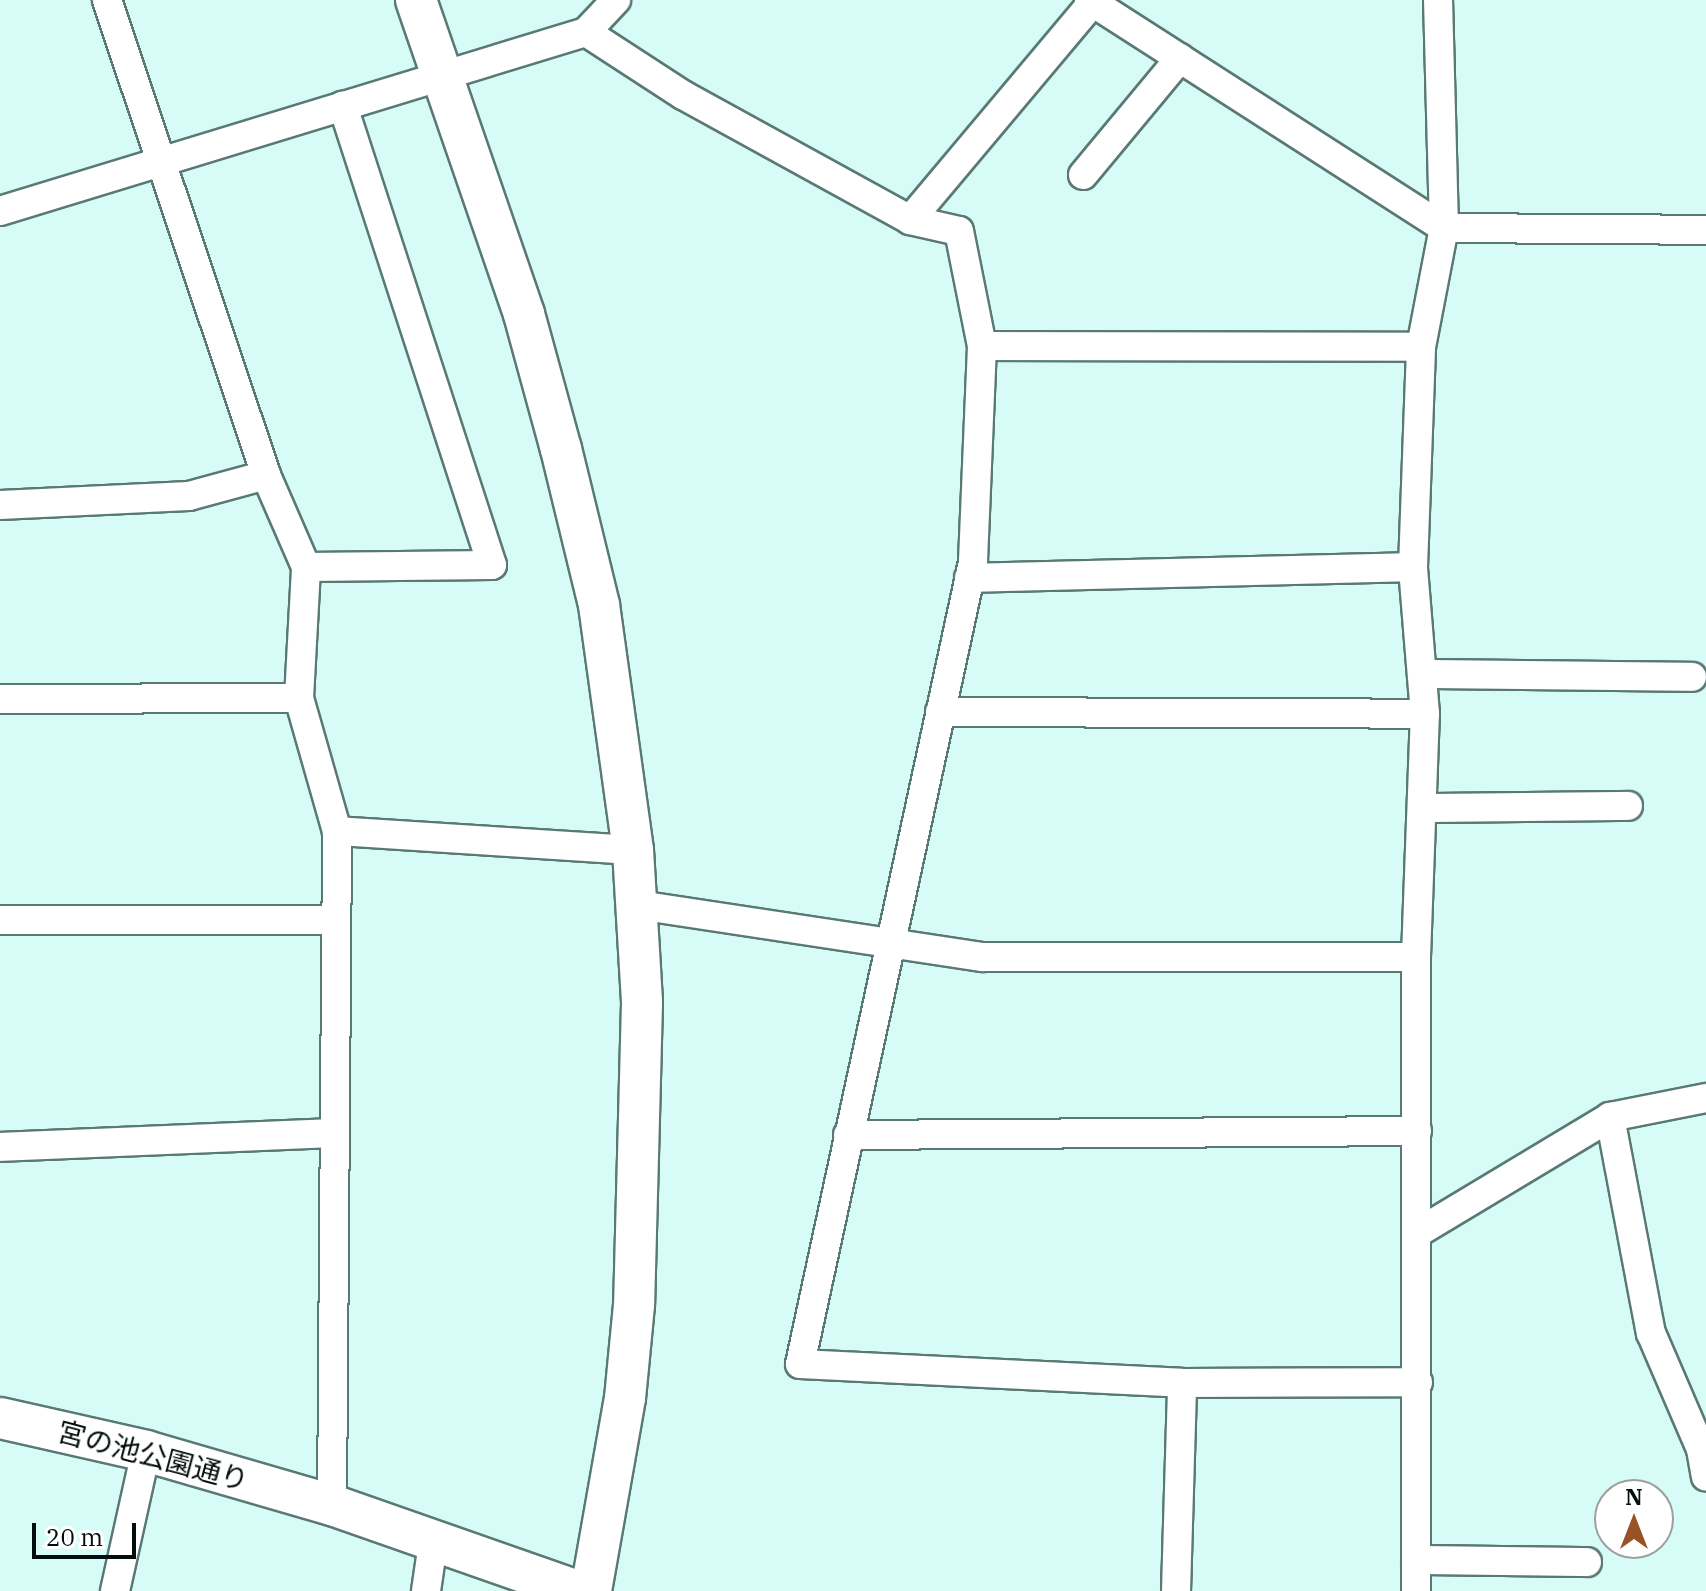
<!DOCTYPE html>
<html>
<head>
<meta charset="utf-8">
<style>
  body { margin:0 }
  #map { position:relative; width:1706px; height:1591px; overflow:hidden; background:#d7fbf6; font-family:"IBM Plex Serif","Noto Sans JP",serif }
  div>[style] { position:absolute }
  .roads { filter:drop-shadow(2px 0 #597975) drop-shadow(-2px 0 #597975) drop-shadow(0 2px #597975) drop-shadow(0 -2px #597975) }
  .street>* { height:28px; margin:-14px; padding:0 14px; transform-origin:14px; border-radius:14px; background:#fff }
  .secondary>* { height:40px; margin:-20px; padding:0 20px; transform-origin:20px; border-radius:20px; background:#fff }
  span { translate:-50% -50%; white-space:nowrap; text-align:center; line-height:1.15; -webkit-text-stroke:8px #fff; paint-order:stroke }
  .street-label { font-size:28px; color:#040f0d }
  .north { position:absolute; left:1594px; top:1479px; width:80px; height:80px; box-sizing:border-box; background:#fff; border:2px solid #9b9f9e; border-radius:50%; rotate:0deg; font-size:22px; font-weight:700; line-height:32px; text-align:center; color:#040f0d }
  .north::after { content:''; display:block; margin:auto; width:28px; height:36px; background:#975326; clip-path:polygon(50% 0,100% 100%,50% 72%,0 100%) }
  .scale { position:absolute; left:32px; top:1523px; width:104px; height:36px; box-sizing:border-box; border:4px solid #040f0d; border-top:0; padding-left:10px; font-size:24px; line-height:28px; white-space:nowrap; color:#040f0d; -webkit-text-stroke:6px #fff; paint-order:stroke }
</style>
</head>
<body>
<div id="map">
  <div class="roads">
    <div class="street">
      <div style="left:1089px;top:0;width:422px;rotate:32.7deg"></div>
      <div style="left:1444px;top:228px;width:262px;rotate:0.4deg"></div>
      <div style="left:586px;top:32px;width:44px;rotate:-46.8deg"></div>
      <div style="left:1083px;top:175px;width:152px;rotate:-50.3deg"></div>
      <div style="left:0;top:211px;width:613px;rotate:-16.99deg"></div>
      <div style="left:586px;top:32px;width:116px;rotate:33deg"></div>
      <div style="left:683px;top:95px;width:259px;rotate:28.8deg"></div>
      <div style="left:910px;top:220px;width:50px;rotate:12.7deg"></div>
      <div style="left:959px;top:231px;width:117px;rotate:78.7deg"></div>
      <div style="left:982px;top:346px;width:216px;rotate:92.4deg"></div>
      <div style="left:973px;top:562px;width:820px;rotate:102.17deg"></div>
      <div style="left:800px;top:1364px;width:382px;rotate:2.8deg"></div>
      <div style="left:1182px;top:1383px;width:236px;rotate:-0.2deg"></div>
      <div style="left:910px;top:220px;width:285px;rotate:-50deg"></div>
      <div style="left:982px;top:346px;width:439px;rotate:0.1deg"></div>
      <div style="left:0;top:505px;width:189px;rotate:-2.7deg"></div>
      <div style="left:189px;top:496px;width:80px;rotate:-15.3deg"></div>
      <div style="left:306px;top:567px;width:186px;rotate:-0.6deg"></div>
      <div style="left:492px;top:565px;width:483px;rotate:-108deg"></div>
      <div style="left:969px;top:578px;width:444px;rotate:-1.4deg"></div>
      <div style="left:1422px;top:674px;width:270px;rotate:0.6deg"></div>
      <div style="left:299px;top:698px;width:138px;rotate:74.1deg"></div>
      <div style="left:0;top:699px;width:299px;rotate:-0.2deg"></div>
      <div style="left:299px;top:698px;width:131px;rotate:-86.9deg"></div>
      <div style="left:306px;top:567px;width:100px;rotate:-113.5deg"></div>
      <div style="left:266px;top:475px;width:501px;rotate:-108.51deg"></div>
      <div style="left:940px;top:712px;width:485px;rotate:0.2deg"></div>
      <div style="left:1422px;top:808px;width:206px;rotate:-0.6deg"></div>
      <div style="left:638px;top:905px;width:348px;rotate:8.6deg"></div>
      <div style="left:982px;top:957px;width:434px"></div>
      <div style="left:0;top:920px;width:335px"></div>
      <div style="left:1610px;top:1117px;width:220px;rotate:79.3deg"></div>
      <div style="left:1651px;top:1333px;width:126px;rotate:66.7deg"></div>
      <div style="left:1701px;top:1449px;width:28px;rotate:80deg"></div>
      <div style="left:848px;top:1135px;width:569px;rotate:-0.4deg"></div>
      <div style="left:0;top:1147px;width:332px;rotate:-2.4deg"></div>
      <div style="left:1417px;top:1233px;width:225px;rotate:-31deg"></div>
      <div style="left:1610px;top:1117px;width:98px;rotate:-11.2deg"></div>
      <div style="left:332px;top:1505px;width:674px;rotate:-89.57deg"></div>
      <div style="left:337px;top:831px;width:297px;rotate:3.7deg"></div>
      <div style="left:1416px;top:1560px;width:171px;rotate:0.7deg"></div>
      <div style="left:115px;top:1591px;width:143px;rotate:-77.5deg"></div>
      <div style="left:426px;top:1591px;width:49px;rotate:-81.7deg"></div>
      <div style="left:1176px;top:1591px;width:208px;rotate:-88.3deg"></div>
      <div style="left:1416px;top:1591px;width:634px;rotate:-90deg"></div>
      <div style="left:1416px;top:957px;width:243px;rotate:-87.9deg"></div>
      <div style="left:1425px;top:714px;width:147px;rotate:-94.7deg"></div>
      <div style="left:1413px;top:567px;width:220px;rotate:-87.9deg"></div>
      <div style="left:1421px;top:347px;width:121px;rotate:-79.1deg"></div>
      <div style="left:1444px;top:228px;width:228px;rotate:-91.5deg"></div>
    </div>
    <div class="secondary">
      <div style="left:416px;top:0;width:332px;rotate:71deg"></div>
      <div style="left:524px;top:314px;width:140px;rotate:74.7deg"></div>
      <div style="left:561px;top:449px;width:161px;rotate:76.3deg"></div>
      <div style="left:599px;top:605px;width:247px;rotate:82.1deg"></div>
      <div style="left:633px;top:850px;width:153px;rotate:86.6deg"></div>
      <div style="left:642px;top:1003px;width:302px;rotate:91.5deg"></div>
      <div style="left:634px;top:1305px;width:93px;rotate:95.5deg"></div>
      <div style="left:625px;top:1398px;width:196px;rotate:100deg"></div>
      <div style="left:0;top:1418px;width:150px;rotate:12.7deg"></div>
      <div style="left:146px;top:1451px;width:194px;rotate:16.2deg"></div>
      <div style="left:332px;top:1505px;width:261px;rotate:19.3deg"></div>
    </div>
  </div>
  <div class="street-label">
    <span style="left:153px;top:1456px;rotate:15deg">宮の池公園通り</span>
  </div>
  <div class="north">N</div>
  <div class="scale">20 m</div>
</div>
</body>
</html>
